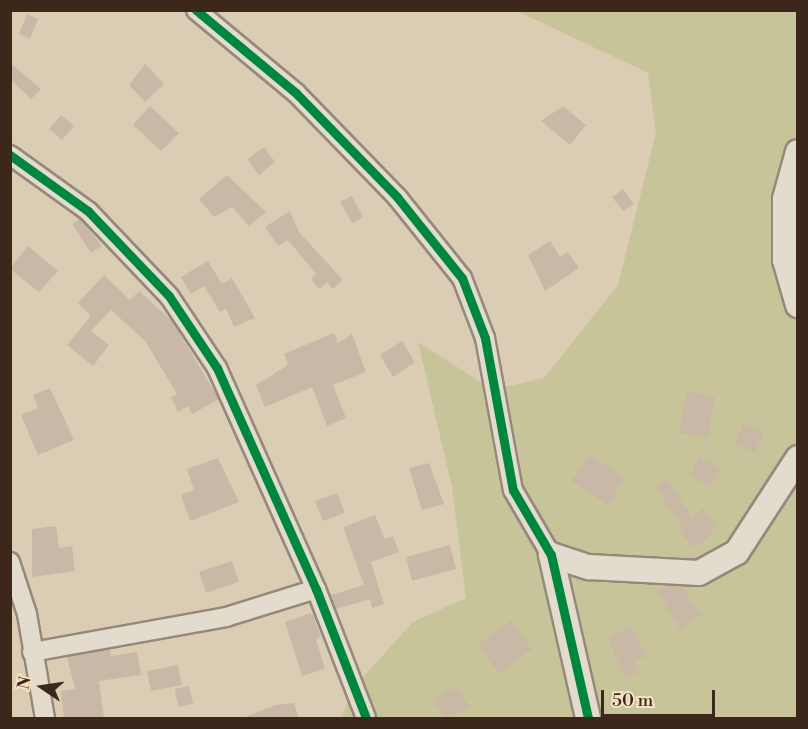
<!DOCTYPE html>
<html>
<head>
<meta charset="utf-8">
<style>
  body { margin:0 }
  #map { position:relative; width:808px; height:729px; overflow:hidden; background:#dbcdb3; font-family:"Libre Bodoni",serif }
  div>[style] { position:absolute }
  .green>* { inset:0; background:#c8c49a }
  .building>* { inset:0; background:#c9b8a5 }
  .roads { filter:drop-shadow(2px 0 #94897a) drop-shadow(-2px 0 #94897a) drop-shadow(0 2px #94897a) drop-shadow(0 -2px #94897a) }
  .street>* { height:18px; margin:-9px; padding:0 9px; transform-origin:9px; border-radius:9px; background:#e2dbce }
  .secondary>* { height:24px; margin:-12px; padding:0 12px; transform-origin:12px; border-radius:12px; background:#e2dbce }
  .cycleway>* { height:9px; margin:-4.5px; padding:0 4.5px; transform-origin:4.5px; border-radius:4.5px; background:#00873e }
  span { translate:-50% -50%; white-space:nowrap; text-align:center; line-height:1.15; -webkit-text-stroke:4.5px #f3e2c3; paint-order:stroke }
  .frame { position:absolute; inset:0; border:12px solid #3d271a; pointer-events:none }
  .north { position:absolute; left:12px; top:657px; width:60px; height:60px; -webkit-text-stroke:4px #f3e2c3; paint-order:stroke; rotate:283deg; font-size:16px; font-weight:700; line-height:24px; text-align:center; color:#3d271a }
  .north::after { content:''; display:block; margin:auto; width:21px; height:27px; background:#3d271a; clip-path:polygon(50% 0,100% 100%,50% 72%,0 100%) }
  .scale { position:absolute; left:601px; top:690px; width:114px; height:27px; box-sizing:border-box; border:3px solid #3d271a; border-top:0; padding-left:8px; font-size:18px; line-height:21px; white-space:nowrap; color:#3d271a; -webkit-text-stroke:4px #f3e2c3; paint-order:stroke }
</style>
</head>
<body>
<div id="map">
  <div class="green">
    <div style="clip-path:polygon(517px 11px,797px 11px,797px 718px,341px 718px,354px 687px,413px 622px,466px 598px,452px 487px,418px 342px,493px 390px,544px 378px,618px 285px,656px 133px,648px 73px)"></div>
  </div>
  <div class="building">
    <div style="clip-path:polygon(27px 14px,38px 19px,30px 39px,19px 34px)"></div>
    <div style="clip-path:polygon(10px 63px,41px 89px,31px 99px,10px 79px)"></div>
    <div style="clip-path:polygon(145px 64px,164px 84px,145px 102px,129px 85px)"></div>
    <div style="clip-path:polygon(150px 106px,179px 133px,161px 151px,133px 125px)"></div>
    <div style="clip-path:polygon(563px 106px,586px 125px,570px 145px,541px 121px)"></div>
    <div style="clip-path:polygon(61px 115px,74px 126px,62px 140px,49px 129px)"></div>
    <div style="clip-path:polygon(264px 147px,275px 162px,259px 175px,247px 159px)"></div>
    <div style="clip-path:polygon(227px 175px,266px 212px,249px 226px,232px 207px,214px 217px,199px 199px)"></div>
    <div style="clip-path:polygon(623px 189px,634px 204px,623px 211px,612px 197px)"></div>
    <div style="clip-path:polygon(352px 196px,363px 217px,352px 223px,340px 202px)"></div>
    <div style="clip-path:polygon(290px 211px,299px 232px,343px 280px,333px 289px,327px 282px,319px 289px,311px 279px,316px 274px,288px 240px,278px 246px,265px 227px)"></div>
    <div style="clip-path:polygon(80px 219px,102px 246px,91px 253px,72px 224px)"></div>
    <div style="clip-path:polygon(550px 241px,560px 257px,568px 252px,579px 268px,545px 291px,528px 255px)"></div>
    <div style="clip-path:polygon(28px 246px,58px 271px,39px 292px,10px 269px)"></div>
    <div style="clip-path:polygon(208px 261px,222px 284px,232px 278px,255px 318px,234px 327px,226px 308px,220px 312px,204px 286px,191px 294px,181px 277px)"></div>
    <div style="clip-path:polygon(104px 275px,130px 300px,139px 291px,172px 321px,219px 399px,192px 414px,188px 406px,178px 412px,171px 397px,177px 394px,145px 341px,111px 310px,91px 331px,109px 345px,93px 366px,67px 345px,91px 316px,78px 303px)"></div>
    <div style="clip-path:polygon(334px 333px,338px 343px,352px 334px,366px 372px,333px 385px,346px 418px,327px 426px,312px 387px,265px 407px,256px 385px,288px 365px,284px 354px)"></div>
    <div style="clip-path:polygon(402px 341px,415px 362px,393px 377px,380px 355px)"></div>
    <div style="clip-path:polygon(50px 388px,74px 440px,38px 455px,21px 415px,38px 408px,33px 395px)"></div>
    <div style="clip-path:polygon(687px 392px,715px 397px,707px 438px,679px 433px)"></div>
    <div style="clip-path:polygon(743px 424px,764px 433px,755px 453px,735px 444px)"></div>
    <div style="clip-path:polygon(589px 455px,625px 478px,608px 505px,571px 481px)"></div>
    <div style="clip-path:polygon(699px 457px,721px 468px,711px 487px,690px 476px)"></div>
    <div style="clip-path:polygon(218px 458px,239px 502px,190px 521px,181px 495px,194px 490px,187px 469px)"></div>
    <div style="clip-path:polygon(429px 463px,444px 504px,422px 510px,409px 468px)"></div>
    <div style="clip-path:polygon(667px 479px,692px 517px,703px 508px,717px 526px,701px 545px,692px 546px,678px 529px,682px 526px,655px 486px)"></div>
    <div style="clip-path:polygon(337px 493px,345px 513px,323px 521px,315px 501px)"></div>
    <div style="clip-path:polygon(375px 515px,385px 539px,393px 536px,399px 552px,371px 562px,384px 604px,372px 608px,370px 599px,336px 609px,331px 595px,364px 585px,343px 527px)"></div>
    <div style="clip-path:polygon(56px 526px,59px 548px,72px 546px,75px 571px,32px 577px,32px 529px)"></div>
    <div style="clip-path:polygon(450px 545px,456px 569px,412px 581px,406px 557px)"></div>
    <div style="clip-path:polygon(232px 561px,239px 582px,206px 593px,199px 572px)"></div>
    <div style="clip-path:polygon(668px 586px,681px 586px,701px 615px,680px 629px,657px 591px)"></div>
    <div style="clip-path:polygon(308px 614px,313px 614px,321px 637px,316px 639px,325px 669px,302px 676px,285px 622px)"></div>
    <div style="clip-path:polygon(511px 620px,532px 649px,499px 674px,478px 645px)"></div>
    <div style="clip-path:polygon(631px 626px,646px 656px,634px 662px,639px 672px,625px 679px,608px 638px)"></div>
    <div style="clip-path:polygon(110px 649px,111px 656px,137px 652px,141px 675px,99px 681px,104px 718px,64px 718px,61px 691px,75px 689px,67px 657px)"></div>
    <div style="clip-path:polygon(178px 665px,182px 685px,151px 691px,147px 671px)"></div>
    <div style="clip-path:polygon(189px 686px,193px 704px,178px 707px,175px 689px)"></div>
    <div style="clip-path:polygon(457px 686px,470px 708px,444px 718px,433px 700px)"></div>
    <div style="clip-path:polygon(294px 703px,299px 718px,243px 718px,275px 705px)"></div>
  </div>
  <div class="roads">
    <div class="street">
      <div style="left:196px;top:10px;width:130px;rotate:39.7deg"></div>
      <div style="left:296px;top:93px;width:145px;rotate:45.8deg"></div>
      <div style="left:397px;top:197px;width:104px;rotate:51.3deg"></div>
      <div style="left:462px;top:278px;width:64px;rotate:69deg"></div>
      <div style="left:485px;top:338px;width:155px;rotate:79.6deg"></div>
      <div style="left:513px;top:490px;width:75px;rotate:59.7deg"></div>
      <div style="left:10px;top:155px;width:96px;rotate:35.7deg"></div>
      <div style="left:88px;top:211px;width:117px;rotate:46.4deg"></div>
      <div style="left:169px;top:296px;width:87px;rotate:56.3deg"></div>
      <div style="left:217px;top:368px;width:242px;rotate:65.9deg"></div>
      <div style="left:316px;top:589px;width:138px;rotate:68.8deg"></div>
      <div style="left:10px;top:562px;width:55px;rotate:71.9deg"></div>
      <div style="left:27px;top:614px;width:106px;rotate:80.2deg"></div>
      <div style="left:32px;top:652px;width:197px;rotate:-10.2deg"></div>
      <div style="left:226px;top:617px;width:94px;rotate:-17.3deg"></div>
    </div>
    <div class="secondary">
      <div style="left:798px;top:152px;width:49px;rotate:105.5deg"></div>
      <div style="left:785px;top:199px;width:61px;rotate:90deg"></div>
      <div style="left:785px;top:260px;width:47px;rotate:73.9deg"></div>
      <div style="left:551px;top:555px;width:40px;rotate:18deg"></div>
      <div style="left:589px;top:567px;width:110px;rotate:3.1deg"></div>
      <div style="left:699px;top:573px;width:43px;rotate:-28.9deg"></div>
      <div style="left:737px;top:552px;width:112px;rotate:-57deg"></div>
      <div style="left:551px;top:555px;width:167px;rotate:77.2deg"></div>
    </div>
  </div>
  <div class="cycleway">
    <div style="left:196px;top:10px;width:130px;rotate:39.7deg"></div>
    <div style="left:296px;top:93px;width:145px;rotate:45.8deg"></div>
    <div style="left:397px;top:197px;width:104px;rotate:51.3deg"></div>
    <div style="left:462px;top:278px;width:64px;rotate:69deg"></div>
    <div style="left:485px;top:338px;width:155px;rotate:79.6deg"></div>
    <div style="left:513px;top:490px;width:75px;rotate:59.7deg"></div>
    <div style="left:551px;top:555px;width:167px;rotate:77.2deg"></div>
    <div style="left:10px;top:155px;width:96px;rotate:35.7deg"></div>
    <div style="left:88px;top:211px;width:117px;rotate:46.4deg"></div>
    <div style="left:169px;top:296px;width:87px;rotate:56.3deg"></div>
    <div style="left:217px;top:368px;width:242px;rotate:65.9deg"></div>
    <div style="left:316px;top:589px;width:138px;rotate:68.8deg"></div>
  </div>
  <div class="frame"></div>
  <div class="north">N</div>
  <div class="scale">50 m</div>
</div>
</body>
</html>
